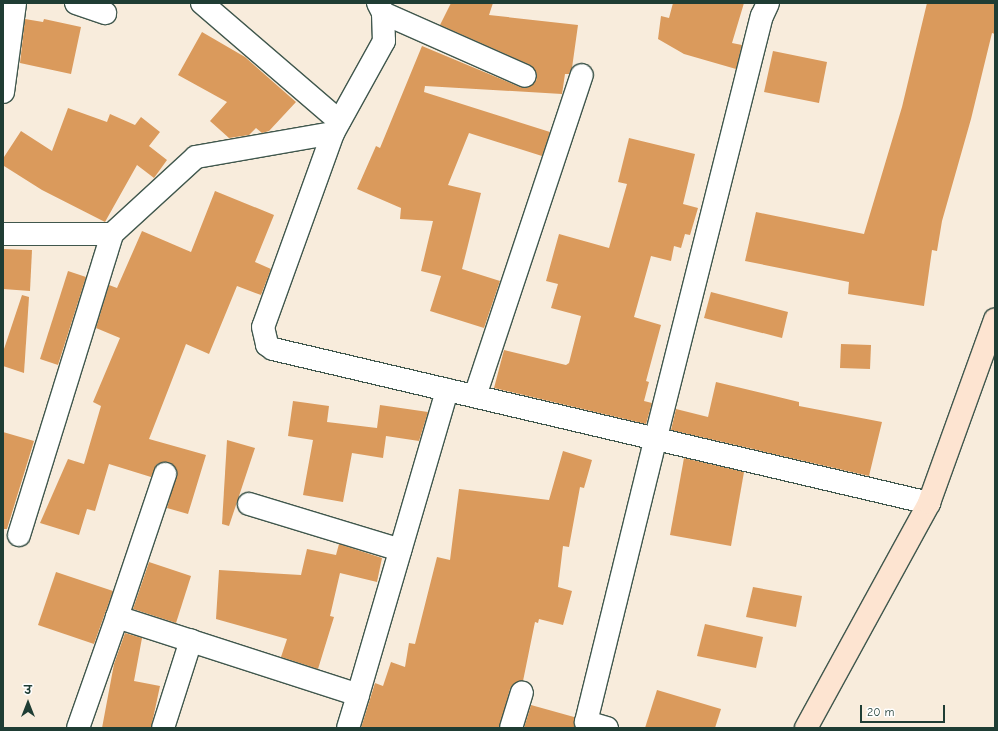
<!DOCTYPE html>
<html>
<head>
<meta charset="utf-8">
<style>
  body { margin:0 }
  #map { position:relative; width:998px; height:731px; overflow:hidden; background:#f8ecdc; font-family:"Comic Neue","Playpen Sans Deva",sans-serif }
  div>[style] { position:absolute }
  .building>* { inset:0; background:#da9a5c }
  .roads { filter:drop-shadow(1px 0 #40574d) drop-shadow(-1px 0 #40574d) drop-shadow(0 1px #40574d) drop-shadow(0 -1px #40574d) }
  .minor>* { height:22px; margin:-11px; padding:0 11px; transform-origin:11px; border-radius:11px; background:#fff }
  .secondary>* { height:22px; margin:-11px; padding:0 11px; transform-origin:11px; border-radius:11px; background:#fde4d1 }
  span { translate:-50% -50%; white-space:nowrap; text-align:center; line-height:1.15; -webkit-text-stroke:4px #fff; paint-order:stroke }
  .frame { position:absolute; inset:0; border:4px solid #1f3d34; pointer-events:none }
  .north { position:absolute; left:8px; top:683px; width:40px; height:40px; -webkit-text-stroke:3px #fff; paint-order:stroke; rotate:0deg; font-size:11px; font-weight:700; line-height:16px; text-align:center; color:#1f3d34 }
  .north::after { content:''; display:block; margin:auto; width:14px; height:18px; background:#1f3d34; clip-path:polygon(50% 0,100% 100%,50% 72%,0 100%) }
  .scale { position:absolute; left:860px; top:705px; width:85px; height:18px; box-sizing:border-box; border:2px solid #1f3d34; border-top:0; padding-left:5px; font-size:12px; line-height:14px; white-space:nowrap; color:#1f3d34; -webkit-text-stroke:3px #fff; paint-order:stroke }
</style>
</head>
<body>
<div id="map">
  <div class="building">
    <div style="clip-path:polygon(451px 3px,493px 3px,489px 15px,578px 25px,572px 68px,569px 74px,565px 74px,562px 94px,425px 86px,424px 92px,550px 132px,542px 156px,469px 133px,448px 185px,481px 193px,462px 269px,500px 281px,484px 328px,430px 311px,441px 276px,421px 271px,433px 221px,400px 219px,401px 208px,357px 189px,376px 146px,380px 148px,422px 46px,520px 87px,527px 88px,536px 81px,537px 74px,530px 65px,440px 25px)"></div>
    <div style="clip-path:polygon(673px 3px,744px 3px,732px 43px,742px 45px,736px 69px,684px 54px,658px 39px,661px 16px,669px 18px)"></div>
    <div style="clip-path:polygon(927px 3px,995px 3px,995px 34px,992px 33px,971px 119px,942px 221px,937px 251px,932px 250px,924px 306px,848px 294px,849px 282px,745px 261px,756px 212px,864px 234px,902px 107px)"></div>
    <div style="clip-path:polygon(25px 19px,43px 22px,44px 19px,81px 27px,71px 74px,20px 63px)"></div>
    <div style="clip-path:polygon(202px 32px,245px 57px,296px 102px,269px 131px,262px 133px,256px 128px,249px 135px,229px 138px,210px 121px,227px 102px,178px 75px)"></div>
    <div style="clip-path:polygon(773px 51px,827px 62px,819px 103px,764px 92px)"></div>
    <div style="clip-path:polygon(68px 108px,107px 122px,110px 114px,135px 125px,141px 117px,160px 132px,149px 146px,167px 160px,154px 178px,137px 165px,105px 222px,42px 190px,4px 166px,4px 157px,21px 131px,52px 151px)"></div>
    <div style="clip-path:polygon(629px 138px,695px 154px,683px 204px,698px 208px,690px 235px,685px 234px,681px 248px,674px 246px,671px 261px,651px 256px,634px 317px,661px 325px,646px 381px,649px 382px,644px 401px,652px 403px,646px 424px,494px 388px,504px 350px,566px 365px,569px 363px,581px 316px,551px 308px,558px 284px,546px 281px,559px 234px,609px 248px,627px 184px,618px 182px)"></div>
    <div style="clip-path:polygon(215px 191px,274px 215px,255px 262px,271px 269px,261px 295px,237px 286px,209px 354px,186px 344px,149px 439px,206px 455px,188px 514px,167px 508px,177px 472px,169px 462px,157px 464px,151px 477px,109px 464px,95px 511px,87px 509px,79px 535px,40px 523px,68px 459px,84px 464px,101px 406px,93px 402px,120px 338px,96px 328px,109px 285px,117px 288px,142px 231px,191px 252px)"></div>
    <div style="clip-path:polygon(3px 249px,32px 250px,30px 291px,3px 289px)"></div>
    <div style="clip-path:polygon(68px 271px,86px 277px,58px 365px,40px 359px)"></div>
    <div style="clip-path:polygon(711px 292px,788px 312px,782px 338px,704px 318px)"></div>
    <div style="clip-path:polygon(22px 295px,29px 297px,24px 373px,3px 366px,3px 352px)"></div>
    <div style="clip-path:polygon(841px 344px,871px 345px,870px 369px,840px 368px)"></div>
    <div style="clip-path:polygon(716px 382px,799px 402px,799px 406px,882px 422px,869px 476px,671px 430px,676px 409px,708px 417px)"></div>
    <div style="clip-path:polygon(293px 401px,329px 406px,327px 422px,377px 428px,380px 405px,428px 412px,419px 441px,386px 436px,383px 458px,352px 453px,343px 502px,303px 495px,313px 440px,288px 436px)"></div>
    <div style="clip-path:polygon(3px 432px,34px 441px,7px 529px,3px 529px)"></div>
    <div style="clip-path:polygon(227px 440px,255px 448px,229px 526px,222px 524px)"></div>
    <div style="clip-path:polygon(563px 451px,592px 460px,584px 488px,580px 487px,569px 547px,563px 546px,558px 587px,572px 591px,563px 625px,539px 619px,538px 623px,535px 622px,523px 681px,514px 684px,510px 689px,499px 728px,361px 728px,375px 683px,383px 686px,391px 662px,405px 667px,409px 643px,415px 644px,437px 557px,450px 560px,459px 489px,549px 500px)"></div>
    <div style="clip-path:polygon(684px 458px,744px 472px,731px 546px,670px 535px)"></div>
    <div style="clip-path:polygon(339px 544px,382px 558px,377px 582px,340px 573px,330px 616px,334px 617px,318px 669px,281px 657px,287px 639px,216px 619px,219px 570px,301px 575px,307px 549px,336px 555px)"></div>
    <div style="clip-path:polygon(149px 562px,191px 576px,176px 623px,133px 609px)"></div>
    <div style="clip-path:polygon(56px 572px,113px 591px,94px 644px,38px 625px)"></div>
    <div style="clip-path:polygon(753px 587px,802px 596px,796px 627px,746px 617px)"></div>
    <div style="clip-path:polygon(705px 624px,763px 637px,756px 668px,697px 656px)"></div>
    <div style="clip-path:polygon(125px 633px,142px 638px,134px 681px,160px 686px,151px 728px,102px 728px,114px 664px)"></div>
    <div style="clip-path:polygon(657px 690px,721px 709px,715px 728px,645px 728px)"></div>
    <div style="clip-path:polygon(531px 705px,574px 717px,575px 728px,524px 728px)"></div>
  </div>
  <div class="roads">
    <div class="minor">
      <div style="left:76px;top:3px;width:31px;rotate:19deg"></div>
      <div style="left:202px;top:3px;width:181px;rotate:40.7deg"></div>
      <div style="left:378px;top:3px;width:11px;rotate:63deg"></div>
      <div style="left:383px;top:13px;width:28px;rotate:88deg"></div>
      <div style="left:384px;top:41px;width:105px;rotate:119deg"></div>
      <div style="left:333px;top:133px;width:206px;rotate:109.8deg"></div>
      <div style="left:263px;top:327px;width:18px;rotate:77deg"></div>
      <div style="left:267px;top:345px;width:7px;rotate:34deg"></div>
      <div style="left:273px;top:349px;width:674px;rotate:13.21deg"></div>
      <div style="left:383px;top:13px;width:155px;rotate:23.9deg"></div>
      <div style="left:3px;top:92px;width:90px;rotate:-82.3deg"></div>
      <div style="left:3px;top:234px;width:109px"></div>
      <div style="left:112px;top:234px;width:114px;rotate:-42.5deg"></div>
      <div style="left:196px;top:157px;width:139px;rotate:-9.9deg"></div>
      <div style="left:475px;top:396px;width:338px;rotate:-71.6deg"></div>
      <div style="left:249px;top:504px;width:158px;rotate:16.9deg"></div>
      <div style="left:19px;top:535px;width:315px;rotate:-72.8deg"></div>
      <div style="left:117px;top:617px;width:151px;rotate:-71.4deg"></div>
      <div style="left:78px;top:728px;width:118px;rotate:-70.6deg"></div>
      <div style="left:117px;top:617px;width:253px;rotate:17.9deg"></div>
      <div style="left:358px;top:695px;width:318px;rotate:-73.7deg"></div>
      <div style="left:163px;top:728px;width:92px;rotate:-72.3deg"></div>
      <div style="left:348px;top:728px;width:34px;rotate:-73deg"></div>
      <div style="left:511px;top:728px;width:37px;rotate:-73deg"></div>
      <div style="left:607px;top:728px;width:22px;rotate:-164deg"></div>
      <div style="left:586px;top:722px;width:289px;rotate:-76.2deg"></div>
      <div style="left:655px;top:441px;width:438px;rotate:-75.9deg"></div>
      <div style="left:762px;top:16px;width:14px;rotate:-65deg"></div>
    </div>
    <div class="secondary">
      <div style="left:806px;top:728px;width:256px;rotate:-61.3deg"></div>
      <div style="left:929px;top:503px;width:195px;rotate:-70.2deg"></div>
    </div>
  </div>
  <div class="frame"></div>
  <div class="north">उ</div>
  <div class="scale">20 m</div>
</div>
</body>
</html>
